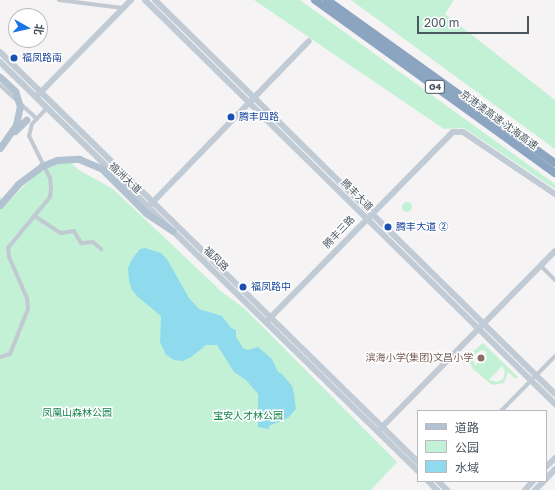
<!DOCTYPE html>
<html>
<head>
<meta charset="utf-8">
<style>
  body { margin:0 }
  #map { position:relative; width:555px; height:490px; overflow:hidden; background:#f5f3f3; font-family:"Golos Text","Noto Sans SC",sans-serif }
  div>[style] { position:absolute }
  .green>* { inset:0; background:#c3f1d5 }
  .round { border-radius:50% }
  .water>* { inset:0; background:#90daee }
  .street>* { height:4px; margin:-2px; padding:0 2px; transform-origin:2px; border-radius:2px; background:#c1cad2 }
  .secondary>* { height:6px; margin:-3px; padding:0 3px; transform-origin:3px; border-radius:3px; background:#c1cbd6 }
  .primary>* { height:7px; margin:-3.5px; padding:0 3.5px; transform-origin:3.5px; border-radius:3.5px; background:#b3c2d1 }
  .highway>* { height:8px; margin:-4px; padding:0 4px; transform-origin:4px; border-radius:4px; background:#8ba5c1 }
  .dots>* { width:11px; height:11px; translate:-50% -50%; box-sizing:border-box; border:2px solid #fff; border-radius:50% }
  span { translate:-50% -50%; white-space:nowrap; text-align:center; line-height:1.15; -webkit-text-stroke:3px #fff; paint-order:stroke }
  .shield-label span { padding:1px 3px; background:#fff; border:1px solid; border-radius:3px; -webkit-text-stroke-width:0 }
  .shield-label { font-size:9px; color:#4a5661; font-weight:700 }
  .transit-label { font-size:10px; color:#164399 }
  .left { translate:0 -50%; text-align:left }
  .street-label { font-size:10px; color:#4a5661 }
  .education-label { font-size:10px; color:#785e54 }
  .right { translate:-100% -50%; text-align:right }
  .park-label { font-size:10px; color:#17864f }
  .legend { position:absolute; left:417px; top:410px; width:130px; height:72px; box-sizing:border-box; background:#fff; border:1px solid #b7bbc0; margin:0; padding:5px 7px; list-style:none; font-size:12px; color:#4a5661 }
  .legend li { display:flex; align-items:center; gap:8px; height:20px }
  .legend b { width:20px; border:1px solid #b7bbc0 }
  .north { position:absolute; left:8px; top:8px; width:40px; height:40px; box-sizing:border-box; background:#fff; border:1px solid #b7bbc0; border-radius:50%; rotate:98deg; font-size:11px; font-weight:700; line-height:16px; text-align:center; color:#4a5661 }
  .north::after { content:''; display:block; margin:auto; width:14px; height:18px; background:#1a73e8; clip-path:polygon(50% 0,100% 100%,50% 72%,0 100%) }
  .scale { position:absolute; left:417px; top:16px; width:112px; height:18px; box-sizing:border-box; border:2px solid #4a5661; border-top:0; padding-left:5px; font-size:12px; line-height:14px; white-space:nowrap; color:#4a5661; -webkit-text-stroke:3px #fff; paint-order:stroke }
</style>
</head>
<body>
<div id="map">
  <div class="green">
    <div style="clip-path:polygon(254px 0,300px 0,555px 184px,555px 189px,464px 128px,444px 129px)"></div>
    <div style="clip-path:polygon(351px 0,454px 0,445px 14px,555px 100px,555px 149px)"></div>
    <div style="clip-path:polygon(60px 163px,71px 163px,79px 170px,113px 189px,222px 292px,245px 309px,397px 462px,371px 490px,0 490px,0 197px,6px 204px,40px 170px)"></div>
    <div class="round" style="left:402px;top:202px;width:10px;height:10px"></div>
    <div style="clip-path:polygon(evenodd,483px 343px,518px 377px,516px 379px,508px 372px,504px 383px,492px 385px,472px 368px,469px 360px,470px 354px,483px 343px,482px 350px,487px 352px,475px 366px,473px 355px,482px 350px,483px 343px,502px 366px,505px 372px,503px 379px,497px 382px,489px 380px,502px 366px)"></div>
  </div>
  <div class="water">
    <div style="clip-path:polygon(145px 248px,161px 253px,167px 259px,189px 298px,199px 309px,222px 316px,231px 328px,236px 330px,236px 337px,243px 348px,248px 350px,258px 347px,272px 359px,278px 372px,282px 374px,292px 386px,294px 393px,296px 409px,288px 418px,269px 426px,269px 429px,258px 427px,258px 394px,246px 380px,234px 372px,217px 345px,206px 345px,191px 357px,183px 361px,174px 360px,166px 355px,160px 342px,161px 316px,138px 297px,132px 290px,129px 281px,128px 268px,132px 259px,140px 249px)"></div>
  </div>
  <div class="street">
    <div style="left:59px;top:0;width:64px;rotate:7.1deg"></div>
    <div style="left:0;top:85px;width:50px;rotate:42.6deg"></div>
    <div style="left:36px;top:217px;width:30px;rotate:33deg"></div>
    <div style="left:61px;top:233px;width:13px;rotate:-9deg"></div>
    <div style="left:74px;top:231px;width:14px;rotate:60deg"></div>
    <div style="left:81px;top:243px;width:12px;rotate:-5deg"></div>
    <div style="left:93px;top:242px;width:11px;rotate:41deg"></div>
    <div style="left:541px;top:266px;width:20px;rotate:45deg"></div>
    <div style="left:0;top:357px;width:10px;rotate:-17deg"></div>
    <div style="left:10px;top:354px;width:48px;rotate:-68.2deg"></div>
    <div style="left:28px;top:309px;width:11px;rotate:-95deg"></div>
    <div style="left:27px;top:298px;width:45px;rotate:-113.7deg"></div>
    <div style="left:9px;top:257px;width:9px;rotate:-96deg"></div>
    <div style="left:8px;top:248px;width:66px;rotate:-50.5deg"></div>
    <div style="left:50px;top:197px;width:8px;rotate:-83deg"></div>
    <div style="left:51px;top:189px;width:11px;rotate:-95deg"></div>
    <div style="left:50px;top:178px;width:47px;rotate:-116.6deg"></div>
    <div style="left:29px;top:136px;width:12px;rotate:-76deg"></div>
    <div style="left:32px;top:124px;width:22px;rotate:-47deg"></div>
    <div style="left:501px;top:411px;width:77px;rotate:-45.5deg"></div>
  </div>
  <div class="secondary">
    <div style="left:145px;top:0;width:576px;rotate:44.58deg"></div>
    <div style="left:155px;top:0;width:561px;rotate:44.57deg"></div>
    <div style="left:0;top:52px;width:586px;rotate:44.45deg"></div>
    <div style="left:0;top:62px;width:585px;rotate:44.38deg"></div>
    <div style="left:38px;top:95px;width:133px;rotate:-45.6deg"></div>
    <div style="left:150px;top:205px;width:228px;rotate:-45.9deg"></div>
    <div style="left:269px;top:319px;width:262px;rotate:-45.5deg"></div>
    <div style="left:453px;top:132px;width:10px"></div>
    <div style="left:463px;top:132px;width:111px;rotate:34deg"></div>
    <div style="left:381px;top:428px;width:248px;rotate:-45.5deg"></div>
    <div style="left:546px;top:467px;width:13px;rotate:-45deg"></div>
    <div style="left:546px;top:479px;width:13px;rotate:-48deg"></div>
    <div style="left:428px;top:481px;width:13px;rotate:45deg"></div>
    <div style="left:438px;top:481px;width:13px;rotate:45deg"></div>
    <div style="left:525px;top:490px;width:12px;rotate:-48deg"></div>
    <div style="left:535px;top:490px;width:13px;rotate:-45deg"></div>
  </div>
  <div class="primary">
    <div style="left:0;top:77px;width:21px;rotate:43deg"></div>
    <div style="left:15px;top:91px;width:16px;rotate:72deg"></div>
    <div style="left:20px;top:106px;width:19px;rotate:102deg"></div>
    <div style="left:16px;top:125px;width:28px;rotate:125deg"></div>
    <div style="left:15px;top:131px;width:16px;rotate:-45deg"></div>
    <div style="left:0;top:205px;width:28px;rotate:-49deg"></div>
    <div style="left:18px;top:184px;width:30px;rotate:-37deg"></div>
    <div style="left:42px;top:166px;width:16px;rotate:-22deg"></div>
    <div style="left:57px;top:160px;width:22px;rotate:-3deg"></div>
    <div style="left:79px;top:159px;width:25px;rotate:23deg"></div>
    <div style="left:102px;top:169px;width:62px;rotate:45deg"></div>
    <div style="left:146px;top:213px;width:32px;rotate:34deg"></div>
  </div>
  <div class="highway">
    <div style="left:315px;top:0;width:296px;rotate:35.8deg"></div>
    <div style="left:327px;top:0;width:280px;rotate:35.6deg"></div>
  </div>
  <div class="dots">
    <div style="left:14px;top:58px;background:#1a4fb4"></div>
    <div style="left:231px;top:117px;background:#1a4fb4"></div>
    <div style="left:388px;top:227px;background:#1a4fb4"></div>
    <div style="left:243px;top:287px;background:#1a4fb4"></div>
    <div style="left:481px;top:358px;background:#8d6e63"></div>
  </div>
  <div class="shield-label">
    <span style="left:435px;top:87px">G4</span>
  </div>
  <div class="transit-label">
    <span class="left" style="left:22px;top:58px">福凤路南</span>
    <span class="left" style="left:239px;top:117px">腾丰四路</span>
    <span class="left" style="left:396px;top:227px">腾丰大道 ②</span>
    <span class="left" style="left:251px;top:287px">福凤路中</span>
  </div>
  <div class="street-label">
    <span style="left:499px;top:120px;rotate:36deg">京港澳高速 沈海高速</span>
    <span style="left:125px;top:178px;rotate:43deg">福洲大道</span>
    <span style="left:357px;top:195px;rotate:45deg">腾丰大道</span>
    <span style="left:339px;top:232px;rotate:-46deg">腾丰三路</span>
    <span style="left:216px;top:259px;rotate:44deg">福凤路</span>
  </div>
  <div class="education-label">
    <span class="right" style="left:473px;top:358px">滨海小学(集团)文昌小学</span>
  </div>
  <div class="park-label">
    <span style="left:77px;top:413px">凤凰山森林公园</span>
    <span style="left:248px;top:416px">宝安人才林公园</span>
  </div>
  <ul class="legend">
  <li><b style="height:5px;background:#b3c2d1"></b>道路</li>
  <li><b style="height:11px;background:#c3f1d5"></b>公园</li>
  <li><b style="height:11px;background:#90daee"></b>水域</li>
  </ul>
  <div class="north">北</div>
  <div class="scale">200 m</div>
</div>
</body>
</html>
